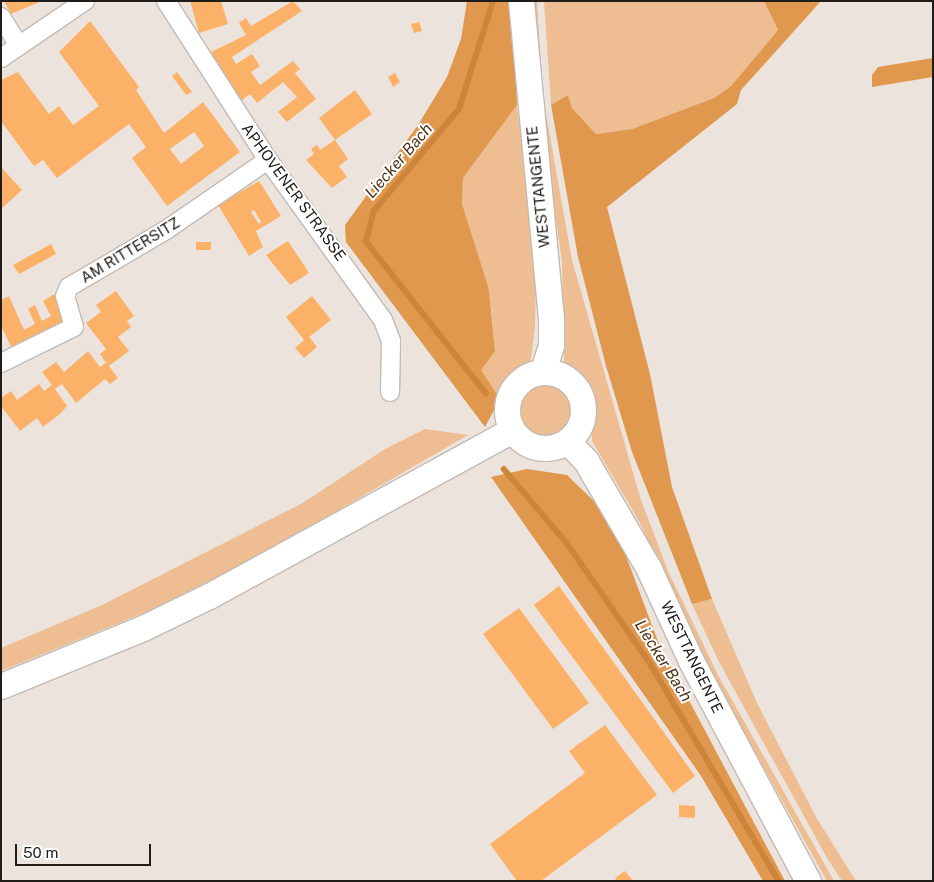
<!DOCTYPE html>
<html>
<head>
<meta charset="utf-8">
<style>
  body { margin:0 }
  #map { position:relative; width:934px; height:882px; overflow:hidden; background:#ece4dc; font-family:"Public Sans",sans-serif }
  div>[style] { position:absolute }
  .green>* { inset:0; background:#eebd91 }
  .round { border-radius:50% }
  .forest>* { inset:0; background:#e0984f }
  .stream>* { height:5.5px; margin:-2.75px; padding:0 2.75px; transform-origin:2.75px; border-radius:2.75px; background:#cc853b }
  .building>* { inset:0; background:#fcb169 }
  .roads { filter:drop-shadow(1px 0 #c2bab4) drop-shadow(-1px 0 #c2bab4) drop-shadow(0 1px #c2bab4) drop-shadow(0 -1px #c2bab4) }
  .street>* { height:18px; margin:-9px; padding:0 9px; transform-origin:9px; border-radius:9px; background:#fff }
  .secondary>* { height:25px; margin:-12.5px; padding:0 12.5px; transform-origin:12.5px; border-radius:12.5px; background:#fff }
  .secondary>.ring { margin:-12.5px; padding:0; box-sizing:content-box; background:none; border:25px solid #fff; border-radius:50% }
  span { translate:-50% -50%; white-space:nowrap; text-align:center; line-height:1.15; -webkit-text-stroke:4px #fff; paint-order:stroke }
  .street-label { font-size:15px; color:#1f1c19 }
  .water-label { font-size:16px; color:#4e3012; font-style:italic }
  .frame { position:absolute; inset:0; border:2px solid #1f1c19; pointer-events:none }
  .scale { position:absolute; left:15px; top:844px; width:136px; height:22px; box-sizing:border-box; border:2px solid #1f1c19; border-top:0; padding-left:6px; font-size:15px; line-height:18px; white-space:nowrap; color:#1f1c19; -webkit-text-stroke:4px #fff; paint-order:stroke }
</style>
</head>
<body>
<div id="map">
  <div class="green">
    <div style="clip-path:polygon(531px 1px,537px 1px,543px 97px,572px 260px,640px 497px,668px 571px,718px 675px,834px 881px,827px 881px,707px 666px,640px 523px,592px 441px,590px 391px,564px 362px,562px 261px,537px 94px)"></div>
    <div style="clip-path:polygon(544px 1px,764px 1px,778px 30px,730px 87px,714px 98px,632px 129px,596px 134px,572px 108px,568px 95px,551px 105px)"></div>
    <div style="clip-path:polygon(517px 105px,536px 278px,535px 326px,530px 366px,510px 381px,487px 423px,500px 399px,480px 370px,495px 351px,492px 316px,489px 290px,467px 232px,462px 204px,463px 178px)"></div>
    <div class="round" style="left:519px;top:384px;width:52px;height:52px"></div>
    <div style="clip-path:polygon(425px 429px,468px 435px,252px 560px,146px 612px,1px 671px,1px 648px,102px 605px,301px 504px,385px 449px)"></div>
    <div style="clip-path:polygon(712px 599px,757px 703px,816px 817px,856px 881px,842px 881px,827px 858px,719px 662px,692px 604px)"></div>
  </div>
  <div class="forest">
    <div style="clip-path:polygon(467px 1px,511px 1px,517px 105px,463px 178px,462px 204px,489px 290px,495px 351px,481px 370px,500px 399px,485px 427px,346px 242px,345px 225px,418px 125px,447px 77px,461px 39px)"></div>
    <div style="clip-path:polygon(764px 1px,821px 1px,741px 90px,737px 104px,607px 207px,650px 374px,672px 487px,712px 599px,692px 604px,632px 452px,606px 366px,578px 257px,551px 105px,568px 95px,572px 108px,596px 134px,632px 129px,714px 98px,730px 87px,778px 30px)"></div>
    <div style="clip-path:polygon(933px 58px,933px 77px,872px 87px,872px 75px,878px 67px)"></div>
    <div style="clip-path:polygon(527px 469px,567px 475px,600px 507px,617px 532px,659px 644px,785px 881px,763px 881px,701px 776px,491px 477px)"></div>
  </div>
  <div class="stream">
    <div style="left:486px;top:394px;width:194px;rotate:-128.3deg"></div>
    <div style="left:366px;top:242px;width:32px;rotate:-76deg"></div>
    <div style="left:374px;top:211px;width:133px;rotate:-50.2deg"></div>
    <div style="left:459px;top:109px;width:113px;rotate:-72.5deg"></div>
    <div style="left:504px;top:469px;width:97px;rotate:49.6deg"></div>
    <div style="left:567px;top:543px;width:146px;rotate:55.3deg"></div>
    <div style="left:650px;top:663px;width:253px;rotate:59.4deg"></div>
  </div>
  <div class="building">
    <div style="clip-path:polygon(4px 1px,42px 1px,11px 14px)"></div>
    <div style="clip-path:polygon(190px 1px,221px 1px,228px 24px,199px 33px)"></div>
    <div style="clip-path:polygon(293px 1px,302px 11px,232px 57px,236px 64px,252px 54px,260px 66px,251px 72px,260px 85px,293px 61px,300px 69px,295px 73px,316px 99px,287px 122px,278px 112px,297px 97px,283px 82px,257px 103px,250px 94px,239px 102px,209px 53px,246px 35px,239px 23px,246px 18px,251px 26px)"></div>
    <div style="clip-path:polygon(evenodd,90px 21px,139px 87px,136px 90px,164px 133px,203px 102px,240px 152px,167px 206px,132px 158px,146px 147px,129px 124px,57px 178px,43px 160px,34px 166px,1px 121px,1px 80px,18px 72px,49px 114px,59px 106px,73px 125px,99px 106px,59px 52px,90px 21px,194px 132px,204px 146px,181px 164px,170px 149px,194px 132px)"></div>
    <div style="clip-path:polygon(419px 22px,422px 31px,414px 33px,411px 24px)"></div>
    <div style="clip-path:polygon(177px 72px,192px 92px,186px 95px,172px 76px)"></div>
    <div style="clip-path:polygon(395px 73px,400px 82px,393px 87px,388px 77px)"></div>
    <div style="clip-path:polygon(355px 90px,372px 114px,335px 140px,319px 118px)"></div>
    <div style="clip-path:polygon(335px 140px,348px 159px,339px 166px,347px 177px,332px 188px,306px 160px,314px 154px,311px 149px,317px 145px,320px 150px)"></div>
    <div style="clip-path:polygon(1px 167px,22px 190px,1px 209px)"></div>
    <div style="clip-path:polygon(evenodd,259px 181px,281px 216px,256px 231px,263px 247px,249px 256px,218px 205px,259px 181px,254px 210px,261px 222px,259px 224px,251px 212px,254px 210px)"></div>
    <div style="clip-path:polygon(288px 241px,309px 273px,290px 285px,266px 255px)"></div>
    <div style="clip-path:polygon(196px 242px,211px 242px,211px 250px,196px 250px)"></div>
    <div style="clip-path:polygon(51px 244px,56px 254px,19px 274px,13px 265px)"></div>
    <div style="clip-path:polygon(116px 291px,134px 316px,127px 321px,131px 327px,118px 337px,129px 351px,109px 366px,118px 378px,110px 384px,105px 379px,76px 403px,62px 384px,55px 389px,67px 406px,61px 413px,43px 427px,37px 418px,20px 431px,1px 406px,1px 398px,11px 391px,17px 400px,39px 384px,44px 391px,52px 385px,42px 372px,56px 362px,64px 372px,88px 351px,100px 367px,106px 363px,100px 354px,106px 349px,86px 323px,101px 312px,96px 305px)"></div>
    <div style="clip-path:polygon(54px 294px,68px 322px,11px 347px,1px 325px,1px 300px,9px 296px,24px 330px,35px 324px,28px 309px,35px 305px,42px 321px,51px 316px,43px 301px)"></div>
    <div style="clip-path:polygon(312px 296px,331px 320px,309px 337px,317px 347px,304px 358px,295px 348px,304px 340px,286px 317px)"></div>
    <div style="clip-path:polygon(559px 586px,695px 776px,673px 793px,534px 605px)"></div>
    <div style="clip-path:polygon(519px 608px,589px 703px,553px 729px,483px 634px)"></div>
    <div style="clip-path:polygon(605px 725px,657px 795px,541px 881px,517px 881px,490px 844px,585px 773px,569px 751px)"></div>
    <div style="clip-path:polygon(679px 805px,695px 806px,695px 818px,679px 817px)"></div>
    <div style="clip-path:polygon(625px 871px,633px 881px,617px 881px,615px 878px)"></div>
  </div>
  <div class="roads">
    <div class="street">
      <div style="left:166px;top:1px;width:189px;rotate:57.3deg"></div>
      <div style="left:268px;top:160px;width:197px;rotate:54.3deg"></div>
      <div style="left:383px;top:320px;width:22px;rotate:69deg"></div>
      <div style="left:391px;top:341px;width:51px;rotate:91.1deg"></div>
      <div style="left:1px;top:17px;width:34px;rotate:58deg"></div>
      <div style="left:1px;top:58px;width:102px;rotate:-34.2deg"></div>
      <div style="left:1px;top:363px;width:81px;rotate:-26.3deg"></div>
      <div style="left:74px;top:327px;width:32px;rotate:-106deg"></div>
      <div style="left:65px;top:296px;width:10px;rotate:-66deg"></div>
      <div style="left:69px;top:287px;width:113px;rotate:-30.4deg"></div>
      <div style="left:166px;top:230px;width:124px;rotate:-34.5deg"></div>
    </div>
    <div class="secondary">
      <div style="left:521px;top:1px;width:317px;rotate:84.6deg"></div>
      <div style="left:551px;top:317px;width:28px;rotate:90deg"></div>
      <div style="left:551px;top:345px;width:28px;rotate:107deg"></div>
      <div class="ring" style="left:507px;top:372px;width:51px;height:51px"></div>
      <div style="left:567px;top:441px;width:28px;rotate:46deg"></div>
      <div style="left:586px;top:461px;width:123px;rotate:59.7deg"></div>
      <div style="left:648px;top:567px;width:103px;rotate:65.4deg"></div>
      <div style="left:691px;top:661px;width:249px;rotate:62deg"></div>
      <div style="left:1px;top:686px;width:153px;rotate:-22.2deg"></div>
      <div style="left:143px;top:628px;width:73px;rotate:-25.9deg"></div>
      <div style="left:209px;top:596px;width:345px;rotate:-28.7deg"></div>
    </div>
  </div>
  <div class="street-label">
    <span style="left:538px;top:187px;rotate:-96deg">WESTTANGENTE</span>
    <span style="left:294px;top:192px;rotate:54deg">APHOVENER STRASSE</span>
    <span style="left:130px;top:250px;rotate:-31deg">AM RITTERSITZ</span>
    <span style="left:692px;top:657px;rotate:64deg">WESTTANGENTE</span>
  </div>
  <div class="water-label">
    <span style="left:399px;top:161px;rotate:-49deg">Liecker Bach</span>
    <span style="left:663px;top:661px;rotate:58deg">Liecker Bach</span>
  </div>
  <div class="frame"></div>
  <div class="scale">50 m</div>
</div>
</body>
</html>
